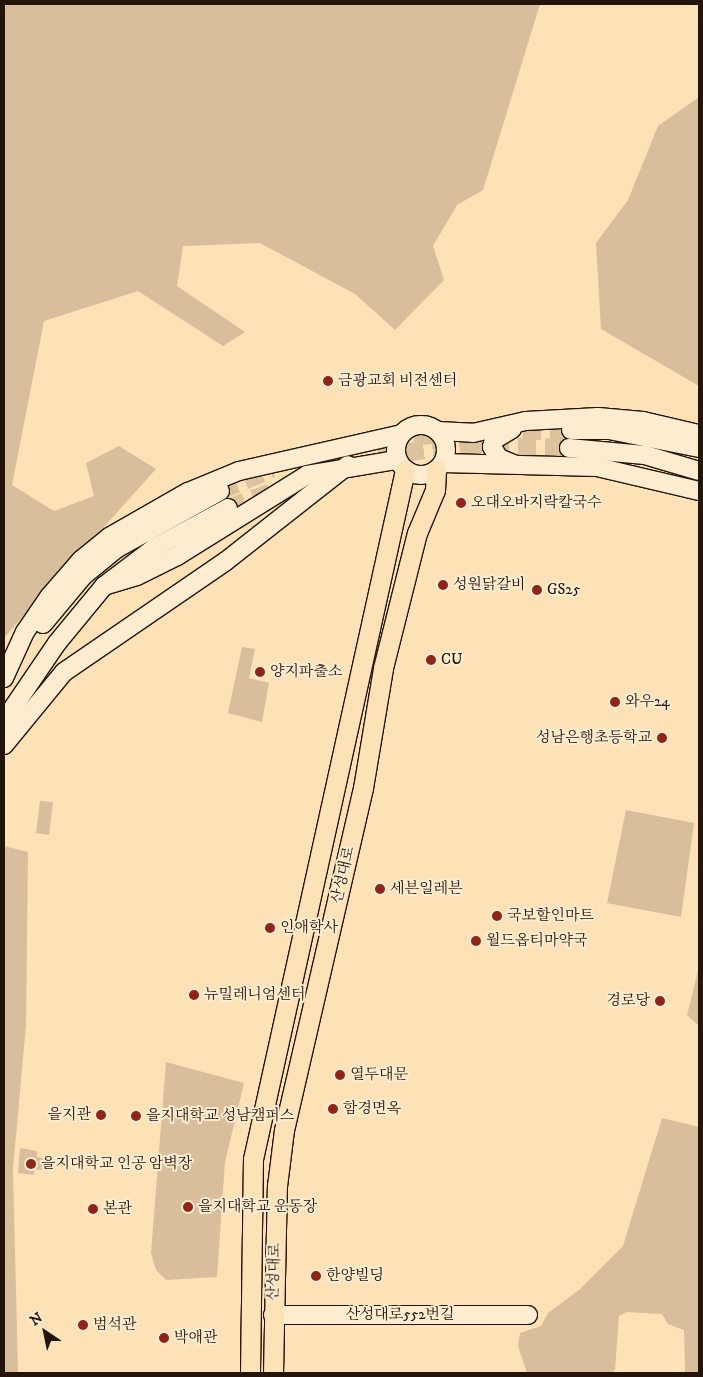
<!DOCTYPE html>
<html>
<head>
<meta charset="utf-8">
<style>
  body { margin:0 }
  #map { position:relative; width:703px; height:1377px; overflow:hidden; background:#fde1b7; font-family:"IM FELL DW Pica","Noto Serif KR",serif }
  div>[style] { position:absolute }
  .green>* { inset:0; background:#d8be9a }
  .secondary-tunnel>* { height:18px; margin-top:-9px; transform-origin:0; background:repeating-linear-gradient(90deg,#dcc29d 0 18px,transparent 0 27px) }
  .roads { filter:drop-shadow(1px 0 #24150c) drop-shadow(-1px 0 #24150c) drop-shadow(0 1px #24150c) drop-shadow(0 -1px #24150c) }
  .secondary>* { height:18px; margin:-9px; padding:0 9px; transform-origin:9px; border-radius:9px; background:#feecd0 }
  .secondary>.ring { margin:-9px; padding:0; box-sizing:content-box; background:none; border:18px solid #feecd0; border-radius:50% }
  .primary>* { height:19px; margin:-9.5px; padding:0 9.5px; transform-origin:9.5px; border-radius:9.5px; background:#fde1b7 }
  .dots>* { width:14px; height:14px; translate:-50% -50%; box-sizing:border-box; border:2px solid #feecd0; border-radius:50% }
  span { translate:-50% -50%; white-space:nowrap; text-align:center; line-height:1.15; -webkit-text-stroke:4px #feecd0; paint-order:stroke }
  .poi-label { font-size:15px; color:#24150c }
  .left { translate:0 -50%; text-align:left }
  .right { translate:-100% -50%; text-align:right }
  .street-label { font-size:15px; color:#24150c }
  .frame { position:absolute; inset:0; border:5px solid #24150c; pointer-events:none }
  .north { position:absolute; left:20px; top:1307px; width:50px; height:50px; -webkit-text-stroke:4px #feecd0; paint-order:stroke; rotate:326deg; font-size:14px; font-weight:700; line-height:20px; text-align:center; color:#24150c }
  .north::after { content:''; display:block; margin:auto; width:18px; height:22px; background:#24150c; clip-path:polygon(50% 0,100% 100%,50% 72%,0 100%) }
</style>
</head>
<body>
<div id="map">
  <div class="green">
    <div style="clip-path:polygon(4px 4px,540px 4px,483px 190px,457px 205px,433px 246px,444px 280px,395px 330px,355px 294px,260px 243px,183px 246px,177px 286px,245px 332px,223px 346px,138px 291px,44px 321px,12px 485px,54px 511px,94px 496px,86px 463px,119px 446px,156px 469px,4px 638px)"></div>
    <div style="clip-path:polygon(699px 97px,699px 386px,601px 329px,596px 243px,628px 200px,658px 126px)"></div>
    <div style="clip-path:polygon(242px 647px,255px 649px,249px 678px,269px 683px,262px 722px,228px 713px)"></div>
    <div style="clip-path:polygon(40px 801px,53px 802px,49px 835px,36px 833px)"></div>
    <div style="clip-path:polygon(626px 810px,694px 823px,681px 917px,607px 903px)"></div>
    <div style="clip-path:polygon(4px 846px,28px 852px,26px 1025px,13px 1169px,18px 1373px,4px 1373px)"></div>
    <div style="clip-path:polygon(699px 967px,699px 1026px,687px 1015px)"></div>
    <div style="clip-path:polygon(166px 1062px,244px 1083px,225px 1162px,217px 1277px,166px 1280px,156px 1270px,151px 1253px)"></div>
    <div style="clip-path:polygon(662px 1118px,699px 1127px,699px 1373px,685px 1373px,684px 1330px,668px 1324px,662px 1314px,627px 1312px,619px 1316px,615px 1370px,610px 1373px,527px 1373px,518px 1346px,520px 1333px,541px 1326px,548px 1313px,579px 1290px,623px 1246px)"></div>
    <div style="clip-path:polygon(20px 1148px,37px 1151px,37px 1157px,43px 1158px,42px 1170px,34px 1169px,34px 1175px,18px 1173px)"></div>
  </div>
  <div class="secondary-tunnel">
    <div style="left:496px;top:432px;width:75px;rotate:-1.5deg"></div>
    <div style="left:387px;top:439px;width:66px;rotate:-5.2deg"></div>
    <div style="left:379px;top:456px;width:86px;rotate:-7.4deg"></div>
    <div style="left:464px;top:445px;width:105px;rotate:1.6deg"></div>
    <div style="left:220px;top:491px;width:56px;rotate:-22.9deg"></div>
    <div style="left:228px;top:508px;width:47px;rotate:-20deg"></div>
  </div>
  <div class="roads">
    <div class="secondary">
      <div class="ring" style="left:396px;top:425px;width:32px;height:32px"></div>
      <div style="left:512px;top:429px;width:21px;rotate:149deg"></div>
      <div style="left:494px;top:440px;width:7px;rotate:106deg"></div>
      <div style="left:492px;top:447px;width:13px;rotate:58deg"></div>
      <div style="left:499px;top:458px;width:16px;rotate:22deg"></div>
      <div style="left:571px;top:430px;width:38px"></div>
      <div style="left:609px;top:430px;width:92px;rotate:11.3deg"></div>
      <div style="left:438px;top:431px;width:35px;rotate:3deg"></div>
      <div style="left:473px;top:433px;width:54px;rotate:-12.8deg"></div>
      <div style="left:526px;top:421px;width:72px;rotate:-3.2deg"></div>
      <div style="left:598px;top:417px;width:45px;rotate:5.1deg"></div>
      <div style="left:643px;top:421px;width:57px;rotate:13.1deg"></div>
      <div style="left:569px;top:448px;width:76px;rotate:5.3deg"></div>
      <div style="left:645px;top:455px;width:56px;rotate:16.5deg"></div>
      <div style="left:443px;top:463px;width:154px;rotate:1.5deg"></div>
      <div style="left:597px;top:467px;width:105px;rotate:13.2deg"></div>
      <div style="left:104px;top:586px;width:34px;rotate:-17deg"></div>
      <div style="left:137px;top:576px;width:45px;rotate:-26.6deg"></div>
      <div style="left:177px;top:556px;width:153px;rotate:-31.9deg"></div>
      <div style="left:307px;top:475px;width:91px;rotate:-9.5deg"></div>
      <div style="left:43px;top:624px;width:62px;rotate:-50.2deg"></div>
      <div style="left:83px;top:576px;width:43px;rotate:-39.3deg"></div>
      <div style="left:116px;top:549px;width:119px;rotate:-29.1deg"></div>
      <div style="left:4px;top:678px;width:51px;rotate:-65.5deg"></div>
      <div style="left:25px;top:632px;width:42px;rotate:-55.6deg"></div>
      <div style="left:49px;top:597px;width:49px;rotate:-49.1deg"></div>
      <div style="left:81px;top:560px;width:36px;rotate:-39deg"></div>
      <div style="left:109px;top:537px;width:91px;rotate:-29.7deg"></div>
      <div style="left:188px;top:492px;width:55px;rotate:-22.4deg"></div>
      <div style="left:239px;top:471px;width:167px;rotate:-12.8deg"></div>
      <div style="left:4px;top:721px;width:94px;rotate:-55.8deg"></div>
      <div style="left:57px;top:643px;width:74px;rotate:-50.5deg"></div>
      <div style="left:104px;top:586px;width:63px;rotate:-37.2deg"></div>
      <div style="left:154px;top:548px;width:84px;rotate:-28.4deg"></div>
      <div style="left:4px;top:745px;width:94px;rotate:-50.6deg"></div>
      <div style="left:64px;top:672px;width:196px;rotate:-34.4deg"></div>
      <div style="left:226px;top:561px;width:155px;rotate:-38.2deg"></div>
      <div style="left:273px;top:1315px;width:255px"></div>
    </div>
    <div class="primary">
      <div style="left:250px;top:1373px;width:214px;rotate:-89.2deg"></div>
      <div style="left:253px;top:1159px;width:706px;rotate:-77.56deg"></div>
      <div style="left:273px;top:1373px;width:187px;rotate:-88.8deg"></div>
      <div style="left:277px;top:1186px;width:56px;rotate:-82.9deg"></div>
      <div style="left:284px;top:1130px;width:351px;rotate:-77deg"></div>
      <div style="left:363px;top:788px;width:122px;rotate:-80.5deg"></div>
      <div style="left:383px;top:668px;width:139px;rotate:-75.9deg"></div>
      <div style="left:417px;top:533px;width:47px;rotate:-67.3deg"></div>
      <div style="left:435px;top:490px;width:20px;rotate:-87deg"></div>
    </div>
  </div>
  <div class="dots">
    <div style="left:328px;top:381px;background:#8f2418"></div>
    <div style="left:461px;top:503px;background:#8f2418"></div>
    <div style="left:443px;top:585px;background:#8f2418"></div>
    <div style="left:537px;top:590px;background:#8f2418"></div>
    <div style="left:431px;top:660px;background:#8f2418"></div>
    <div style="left:260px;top:672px;background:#8f2418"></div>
    <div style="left:615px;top:702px;background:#8f2418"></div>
    <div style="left:662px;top:738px;background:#8f2418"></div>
    <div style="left:380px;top:889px;background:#8f2418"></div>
    <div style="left:497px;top:916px;background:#8f2418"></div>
    <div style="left:270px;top:928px;background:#8f2418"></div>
    <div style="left:476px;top:941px;background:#8f2418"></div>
    <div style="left:194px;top:995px;background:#8f2418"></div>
    <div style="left:660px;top:1001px;background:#8f2418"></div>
    <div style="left:340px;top:1075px;background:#8f2418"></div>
    <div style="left:333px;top:1109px;background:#8f2418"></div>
    <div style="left:101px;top:1115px;background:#8f2418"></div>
    <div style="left:136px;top:1116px;background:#8f2418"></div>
    <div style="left:31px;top:1164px;background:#8f2418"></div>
    <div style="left:188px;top:1207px;background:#8f2418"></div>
    <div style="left:93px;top:1209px;background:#8f2418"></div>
    <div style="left:316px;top:1276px;background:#8f2418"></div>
    <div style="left:83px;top:1325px;background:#8f2418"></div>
    <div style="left:164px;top:1338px;background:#8f2418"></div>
  </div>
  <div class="poi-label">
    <span class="left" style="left:338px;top:381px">금광교회 비전센터</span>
    <span class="left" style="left:471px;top:503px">오대오바지락칼국수</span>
    <span class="left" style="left:453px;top:585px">성원닭갈비</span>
    <span class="left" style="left:547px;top:590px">GS25</span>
    <span class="left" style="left:441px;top:660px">CU</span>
    <span class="left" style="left:270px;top:672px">양지파출소</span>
    <span class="left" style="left:625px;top:702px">와우24</span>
    <span class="right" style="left:652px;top:738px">성남은행초등학교</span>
    <span class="left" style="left:390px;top:889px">세븐일레븐</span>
    <span class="left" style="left:507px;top:916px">국보할인마트</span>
    <span class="left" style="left:280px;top:928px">인애학사</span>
    <span class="left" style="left:486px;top:941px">월드옵티마약국</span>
    <span class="left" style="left:204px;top:995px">뉴밀레니엄센터</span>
    <span class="right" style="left:650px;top:1001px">경로당</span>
    <span class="left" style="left:350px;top:1075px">열두대문</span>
    <span class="left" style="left:343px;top:1109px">함경면옥</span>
    <span class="right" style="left:91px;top:1115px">을지관</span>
    <span class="left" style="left:146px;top:1116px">을지대학교 성남캠퍼스</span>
    <span class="left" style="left:41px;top:1164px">을지대학교 인공 암벽장</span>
    <span class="left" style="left:198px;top:1207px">을지대학교 운동장</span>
    <span class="left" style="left:103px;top:1209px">본관</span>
    <span class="left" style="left:326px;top:1276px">한양빌딩</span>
    <span class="left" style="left:93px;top:1325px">범석관</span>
    <span class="left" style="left:174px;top:1338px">박애관</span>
  </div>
  <div class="street-label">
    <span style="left:343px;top:875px;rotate:-77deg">산성대로</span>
    <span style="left:274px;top:1272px;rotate:-88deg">산성대로</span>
    <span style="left:400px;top:1315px">산성대로552번길</span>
  </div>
  <div class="frame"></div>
  <div class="north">N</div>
</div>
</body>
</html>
